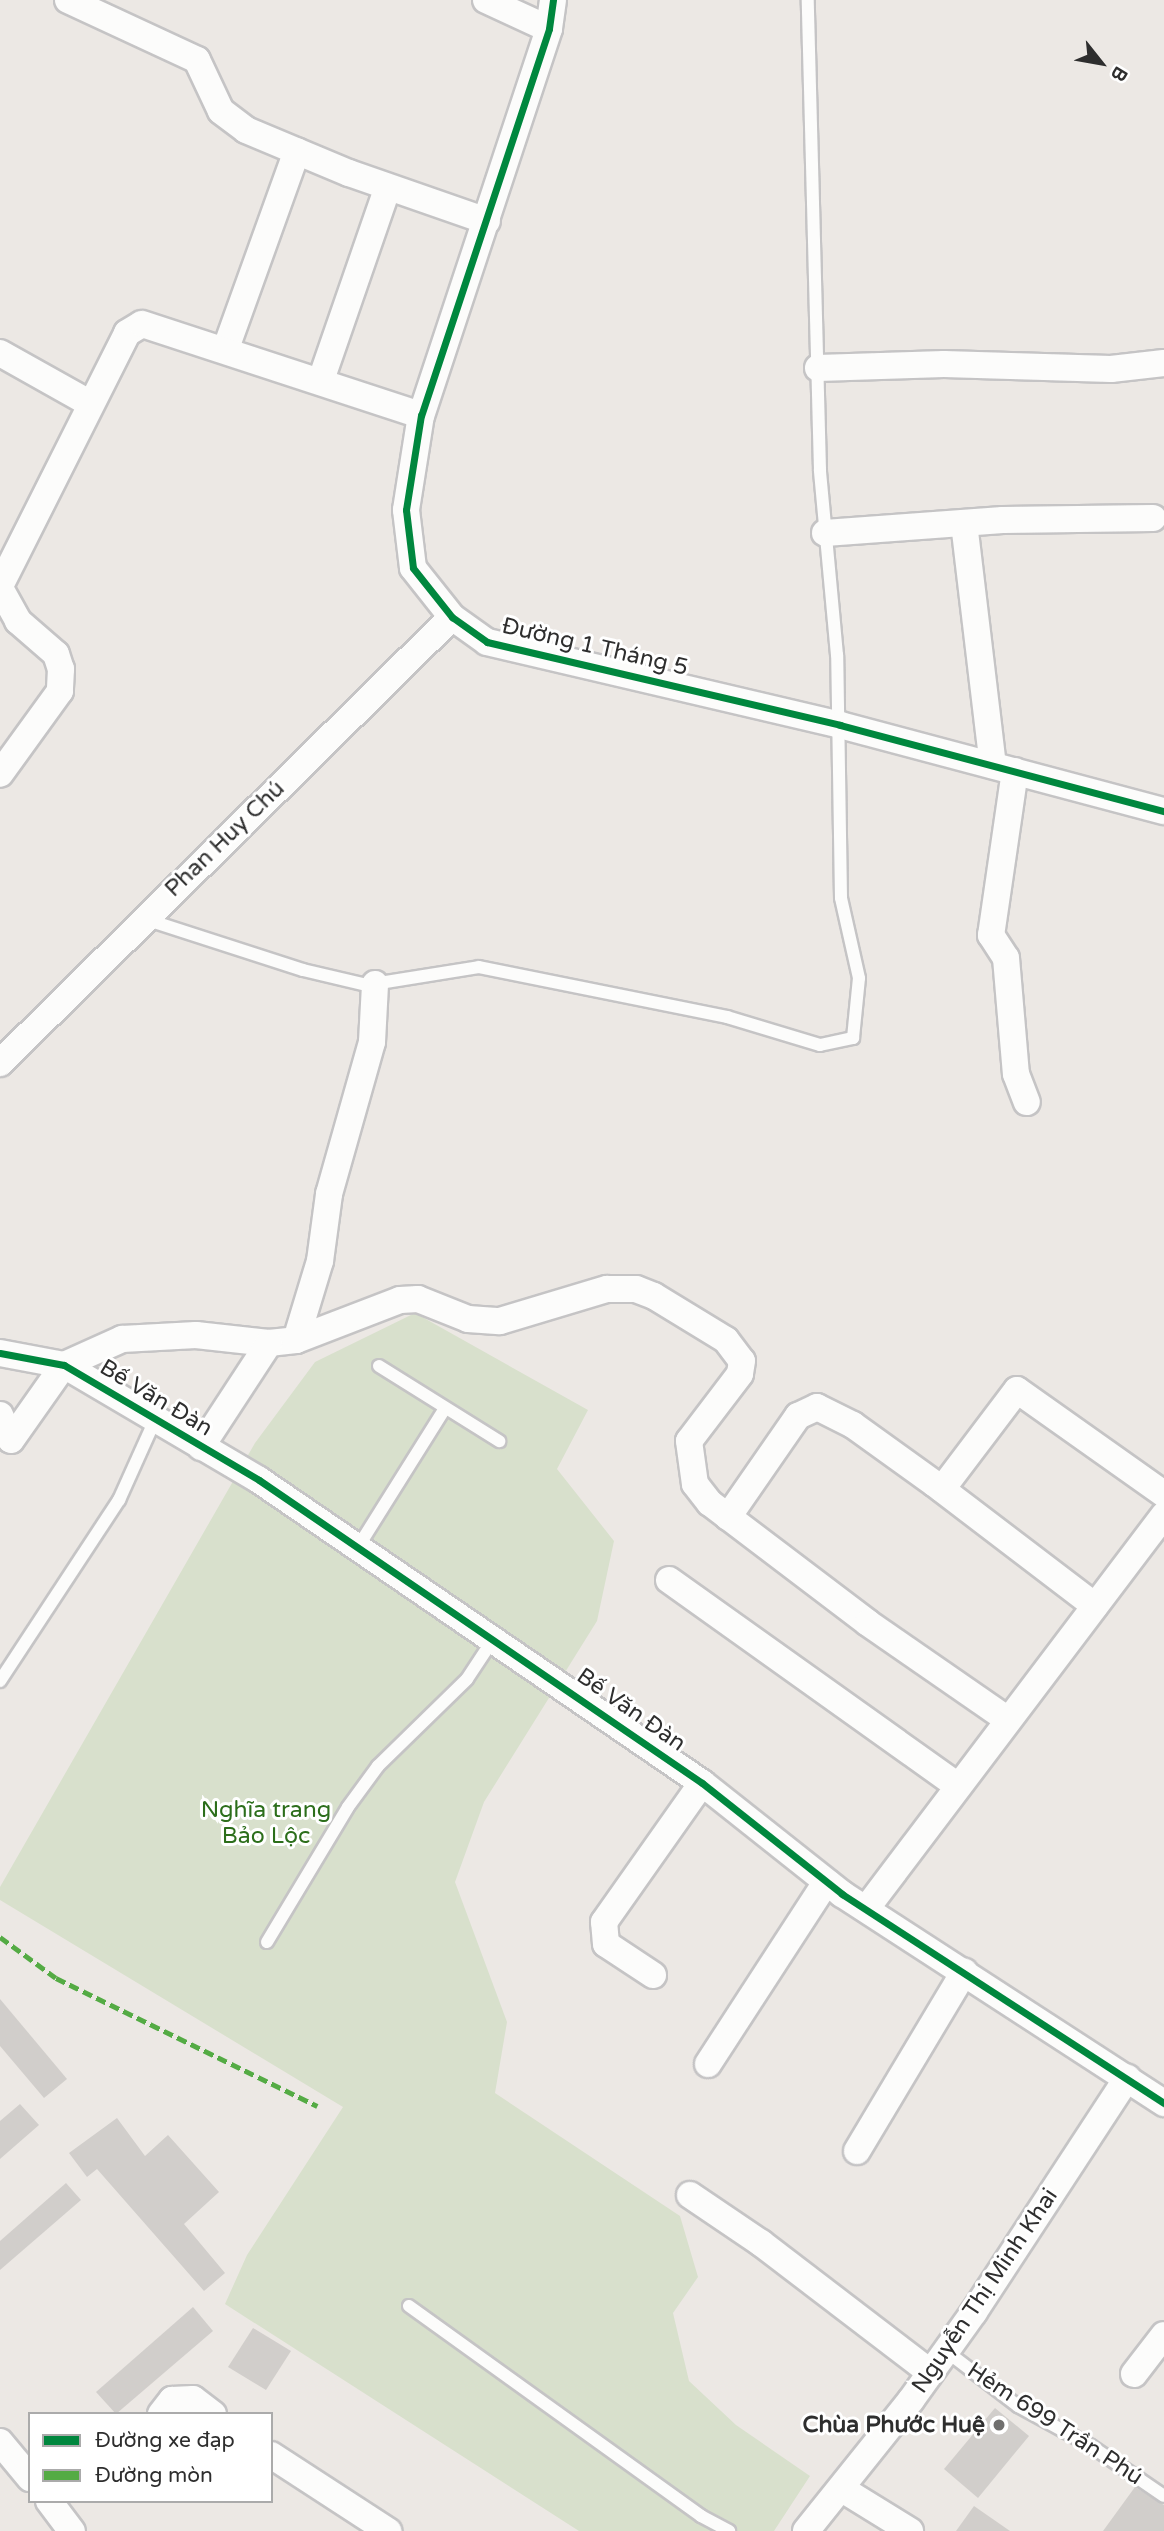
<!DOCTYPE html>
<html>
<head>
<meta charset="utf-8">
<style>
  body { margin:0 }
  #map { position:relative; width:1164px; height:2531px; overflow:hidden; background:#ece8e4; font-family:"Varela Round",sans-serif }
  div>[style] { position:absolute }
  .cemetery>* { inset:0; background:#d8e0cc }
  .building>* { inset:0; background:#d1cecb }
  .roads { filter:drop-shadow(2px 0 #c5c4c5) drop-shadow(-2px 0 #c5c4c5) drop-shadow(0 2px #c5c4c5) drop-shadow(0 -2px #c5c4c5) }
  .lane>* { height:12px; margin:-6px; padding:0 6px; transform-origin:6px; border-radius:6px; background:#fcfcfb }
  .street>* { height:26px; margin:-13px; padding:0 13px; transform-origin:13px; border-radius:13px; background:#fcfcfb }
  .quiet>* { height:5px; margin-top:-2.5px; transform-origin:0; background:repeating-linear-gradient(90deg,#54ab44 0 10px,transparent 0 15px) }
  .cycleway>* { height:7px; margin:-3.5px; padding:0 3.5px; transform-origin:3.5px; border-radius:3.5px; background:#00873e }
  .dots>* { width:19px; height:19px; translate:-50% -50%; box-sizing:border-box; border:4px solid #fff; border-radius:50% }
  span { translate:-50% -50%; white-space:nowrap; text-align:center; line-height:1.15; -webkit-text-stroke:6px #fff; paint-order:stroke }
  .street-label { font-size:23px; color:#2e2e2e }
  .park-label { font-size:23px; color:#2c6e1b }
  .poi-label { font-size:23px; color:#2e2e2e; font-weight:700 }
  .right { translate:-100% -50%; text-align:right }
  .legend { position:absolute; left:28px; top:2412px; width:245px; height:91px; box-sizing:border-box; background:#fff; border:2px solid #ababab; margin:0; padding:9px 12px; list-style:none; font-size:21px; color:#2e2e2e }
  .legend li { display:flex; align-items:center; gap:14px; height:35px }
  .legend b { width:35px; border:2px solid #ababab }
  .north { position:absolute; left:1066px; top:28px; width:70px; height:70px; -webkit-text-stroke:5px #fff; paint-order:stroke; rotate:121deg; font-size:19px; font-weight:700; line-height:28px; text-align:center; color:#2e2e2e }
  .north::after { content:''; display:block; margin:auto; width:24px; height:32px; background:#2e2e2e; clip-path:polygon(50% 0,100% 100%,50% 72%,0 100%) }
</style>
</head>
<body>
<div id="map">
  <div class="cemetery">
    <div style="clip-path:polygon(415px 1313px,588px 1410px,557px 1469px,614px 1541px,597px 1621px,484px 1802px,455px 1882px,507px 2022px,495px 2093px,680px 2216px,698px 2277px,673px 2313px,689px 2381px,736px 2425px,810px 2476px,774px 2531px,579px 2531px,225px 2304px,247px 2255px,343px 2107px,0 1900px,0 1887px,255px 1443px,315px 1362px)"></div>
  </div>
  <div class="building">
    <div style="clip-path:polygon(0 1999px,67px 2079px,44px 2098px,0 2046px)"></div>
    <div style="clip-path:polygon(20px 2104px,39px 2125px,0 2159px,0 2121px)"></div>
    <div style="clip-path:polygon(117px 2118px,145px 2156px,168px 2135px,219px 2192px,184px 2224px,225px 2273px,204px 2291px,97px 2169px,87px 2177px,69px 2153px)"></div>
    <div style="clip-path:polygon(66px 2183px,81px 2200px,0 2270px,0 2241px)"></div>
    <div style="clip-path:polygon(193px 2307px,213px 2331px,116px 2414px,96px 2392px)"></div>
    <div style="clip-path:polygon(253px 2328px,291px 2351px,266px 2390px,228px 2367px)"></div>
    <div style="clip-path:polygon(995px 2408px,1029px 2436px,978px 2498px,944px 2469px)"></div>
    <div style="clip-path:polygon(1135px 2487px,1164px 2505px,1164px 2531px,1103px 2531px)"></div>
    <div style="clip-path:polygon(974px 2506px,1010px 2531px,956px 2531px)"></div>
  </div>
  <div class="roads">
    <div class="lane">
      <div style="left:145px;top:919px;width:166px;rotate:17.9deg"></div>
      <div style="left:303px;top:970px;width:66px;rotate:13.2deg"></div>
      <div style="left:367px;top:985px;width:113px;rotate:-9.1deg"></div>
      <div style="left:479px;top:967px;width:253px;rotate:11.4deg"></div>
      <div style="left:727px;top:1017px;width:97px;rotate:16.8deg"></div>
      <div style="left:820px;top:1045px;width:34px;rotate:-12deg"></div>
      <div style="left:853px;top:1038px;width:60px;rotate:-84.3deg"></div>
      <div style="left:859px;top:978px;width:82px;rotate:-102.7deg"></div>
      <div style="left:841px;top:898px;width:243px;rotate:-90.9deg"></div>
      <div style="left:837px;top:655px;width:186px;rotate:-95.3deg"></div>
      <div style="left:820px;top:470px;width:470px;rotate:-91.5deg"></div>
      <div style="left:379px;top:1366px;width:142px;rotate:32deg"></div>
      <div style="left:358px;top:1547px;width:162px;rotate:-57.9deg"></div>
      <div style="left:0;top:1681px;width:217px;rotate:-56.7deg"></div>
      <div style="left:119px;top:1500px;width:85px;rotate:-65.8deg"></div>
      <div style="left:267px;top:1942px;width:157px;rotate:-59deg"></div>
      <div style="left:348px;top:1807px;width:51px;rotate:-53.8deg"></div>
      <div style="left:378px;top:1766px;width:124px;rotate:-44.3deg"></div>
      <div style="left:467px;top:1679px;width:49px;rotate:-56.6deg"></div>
      <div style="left:409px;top:2306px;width:360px;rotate:35.7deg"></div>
      <div style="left:701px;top:2516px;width:32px;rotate:28deg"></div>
      <div style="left:946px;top:2351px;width:91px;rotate:37.4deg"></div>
      <div style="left:1018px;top:2406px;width:83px;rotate:28.7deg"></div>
      <div style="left:1091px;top:2446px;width:88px;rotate:34.4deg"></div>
    </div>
    <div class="street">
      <div style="left:68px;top:0;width:142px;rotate:24.9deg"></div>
      <div style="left:197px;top:60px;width:56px;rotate:64.8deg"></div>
      <div style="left:221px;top:111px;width:31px;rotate:37deg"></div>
      <div style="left:246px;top:130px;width:112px;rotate:22.7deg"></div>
      <div style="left:349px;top:173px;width:146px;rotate:19.2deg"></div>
      <div style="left:486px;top:0;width:69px;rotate:24.7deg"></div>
      <div style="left:553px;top:0;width:29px;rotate:98deg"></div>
      <div style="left:549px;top:29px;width:407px;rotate:108.3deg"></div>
      <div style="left:421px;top:415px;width:96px;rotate:99deg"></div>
      <div style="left:406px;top:510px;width:58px;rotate:83.1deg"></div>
      <div style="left:413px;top:568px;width:63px;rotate:51.5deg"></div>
      <div style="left:452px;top:617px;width:43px;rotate:35.5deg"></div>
      <div style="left:487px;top:642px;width:363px;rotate:13.2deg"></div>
      <div style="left:840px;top:725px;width:335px;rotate:14.9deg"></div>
      <div style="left:226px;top:348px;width:209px;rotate:-70.2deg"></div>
      <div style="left:0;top:353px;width:104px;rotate:29.3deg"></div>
      <div style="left:818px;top:368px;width:126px;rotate:-1.8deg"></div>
      <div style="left:944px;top:364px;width:167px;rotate:1.7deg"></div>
      <div style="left:1111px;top:369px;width:53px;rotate:-6.5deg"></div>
      <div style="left:321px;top:380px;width:204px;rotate:-70.9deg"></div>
      <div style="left:964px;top:523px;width:244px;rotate:83.2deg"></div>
      <div style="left:825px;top:533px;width:178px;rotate:-4.2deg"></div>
      <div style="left:1003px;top:520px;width:150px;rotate:-0.8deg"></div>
      <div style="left:0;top:586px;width:283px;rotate:-63.3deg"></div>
      <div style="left:127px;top:333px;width:17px;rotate:-31deg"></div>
      <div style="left:142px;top:324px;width:293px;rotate:18.1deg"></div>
      <div style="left:0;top:588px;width:38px;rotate:61deg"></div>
      <div style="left:18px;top:621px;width:50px;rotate:41deg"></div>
      <div style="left:56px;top:654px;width:16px;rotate:72deg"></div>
      <div style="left:61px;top:669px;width:22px;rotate:93deg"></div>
      <div style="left:60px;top:691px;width:102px;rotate:125.9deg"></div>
      <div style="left:1015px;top:771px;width:166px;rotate:98.3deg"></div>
      <div style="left:991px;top:935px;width:27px;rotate:57deg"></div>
      <div style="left:1006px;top:958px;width:116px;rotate:85.1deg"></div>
      <div style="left:1016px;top:1074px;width:30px;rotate:69deg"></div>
      <div style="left:0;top:1063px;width:635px;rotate:-44.62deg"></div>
      <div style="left:296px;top:1340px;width:83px;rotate:-73.1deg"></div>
      <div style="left:320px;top:1261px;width:68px;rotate:-82.3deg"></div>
      <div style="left:329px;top:1194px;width:158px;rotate:-74.2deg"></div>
      <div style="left:372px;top:1042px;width:58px;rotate:-87deg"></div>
      <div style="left:0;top:1353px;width:65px;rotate:10.6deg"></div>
      <div style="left:64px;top:1365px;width:226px;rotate:30.5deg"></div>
      <div style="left:259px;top:1480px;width:537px;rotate:34.37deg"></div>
      <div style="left:702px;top:1783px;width:179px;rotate:38.4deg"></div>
      <div style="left:842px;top:1894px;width:384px;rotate:33deg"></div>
      <div style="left:0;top:1415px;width:27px;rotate:66deg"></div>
      <div style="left:11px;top:1440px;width:92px;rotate:-54.8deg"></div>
      <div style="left:64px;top:1365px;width:64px;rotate:-24.1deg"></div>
      <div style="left:122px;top:1339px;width:74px;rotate:-3.1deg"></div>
      <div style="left:196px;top:1335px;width:73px;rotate:6.3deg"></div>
      <div style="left:269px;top:1343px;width:27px;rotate:-6deg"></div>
      <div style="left:296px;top:1340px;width:111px;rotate:-21deg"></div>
      <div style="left:400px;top:1300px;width:18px;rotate:-3deg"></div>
      <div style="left:418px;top:1299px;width:54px;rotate:21.8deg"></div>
      <div style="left:468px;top:1319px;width:32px;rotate:4deg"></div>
      <div style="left:500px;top:1321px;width:112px;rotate:-16.7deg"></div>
      <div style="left:607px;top:1289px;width:29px"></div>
      <div style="left:636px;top:1289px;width:19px;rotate:21deg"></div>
      <div style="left:654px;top:1296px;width:84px;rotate:31.4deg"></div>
      <div style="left:726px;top:1340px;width:26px;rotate:53deg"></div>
      <div style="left:742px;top:1361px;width:13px;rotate:99deg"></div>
      <div style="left:740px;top:1374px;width:84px;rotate:127.3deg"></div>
      <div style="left:689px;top:1441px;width:43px;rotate:82.1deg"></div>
      <div style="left:695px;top:1484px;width:24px;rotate:52deg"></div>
      <div style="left:710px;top:1503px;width:198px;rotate:37.2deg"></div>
      <div style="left:868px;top:1623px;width:170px;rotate:34.7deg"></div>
      <div style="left:201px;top:1447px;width:124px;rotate:-56.8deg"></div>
      <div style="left:942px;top:1489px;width:124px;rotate:-52.9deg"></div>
      <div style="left:1017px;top:1390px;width:180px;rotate:35.3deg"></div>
      <div style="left:728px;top:1517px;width:123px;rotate:-55.3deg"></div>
      <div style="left:798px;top:1416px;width:21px;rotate:-25deg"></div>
      <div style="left:817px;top:1407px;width:40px;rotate:26.6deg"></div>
      <div style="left:853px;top:1425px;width:101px;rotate:35.7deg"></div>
      <div style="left:935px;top:1484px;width:201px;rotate:37.3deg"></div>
      <div style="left:669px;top:1580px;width:355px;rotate:35.5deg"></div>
      <div style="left:866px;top:1909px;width:494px;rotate:-52.9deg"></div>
      <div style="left:653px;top:1975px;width:56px;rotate:-146.6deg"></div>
      <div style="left:606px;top:1944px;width:22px;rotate:-95deg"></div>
      <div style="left:604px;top:1922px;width:170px;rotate:-54.8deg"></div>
      <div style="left:708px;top:2064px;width:217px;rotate:-57deg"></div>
      <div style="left:857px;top:2151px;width:209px;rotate:-59.1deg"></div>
      <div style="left:690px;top:2195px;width:86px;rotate:34.1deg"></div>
      <div style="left:761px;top:2243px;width:213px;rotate:37.4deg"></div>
      <div style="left:1134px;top:2374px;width:49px;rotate:-52.4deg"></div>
      <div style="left:161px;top:2414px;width:18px;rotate:-52deg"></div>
      <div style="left:172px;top:2400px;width:21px;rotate:-3deg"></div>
      <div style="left:193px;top:2399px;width:25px;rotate:37deg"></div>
      <div style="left:0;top:2442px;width:47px;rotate:50.2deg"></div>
      <div style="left:271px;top:2455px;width:140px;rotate:33deg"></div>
      <div style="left:842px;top:2489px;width:80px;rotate:31.7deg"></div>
      <div style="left:49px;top:2501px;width:38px;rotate:53deg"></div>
      <div style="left:806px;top:2531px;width:168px;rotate:-51.3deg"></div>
      <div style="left:911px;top:2400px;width:108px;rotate:-54.4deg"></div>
      <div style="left:974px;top:2312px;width:280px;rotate:-56.8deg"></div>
    </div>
  </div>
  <div class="quiet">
    <div style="left:0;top:1937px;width:69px;rotate:36.2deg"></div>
    <div style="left:56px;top:1978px;width:291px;rotate:26.1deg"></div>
  </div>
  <div class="cycleway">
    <div style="left:553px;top:0;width:29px;rotate:98deg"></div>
    <div style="left:549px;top:29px;width:407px;rotate:108.3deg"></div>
    <div style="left:421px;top:415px;width:96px;rotate:99deg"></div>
    <div style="left:406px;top:510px;width:58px;rotate:83.1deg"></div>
    <div style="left:413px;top:568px;width:63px;rotate:51.5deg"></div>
    <div style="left:452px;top:617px;width:43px;rotate:35.5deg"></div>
    <div style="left:487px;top:642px;width:363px;rotate:13.2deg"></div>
    <div style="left:840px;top:725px;width:335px;rotate:14.9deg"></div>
    <div style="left:0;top:1353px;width:65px;rotate:10.6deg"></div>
    <div style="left:64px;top:1365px;width:226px;rotate:30.5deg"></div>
    <div style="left:259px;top:1480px;width:537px;rotate:34.37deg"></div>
    <div style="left:702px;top:1783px;width:179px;rotate:38.4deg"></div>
    <div style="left:842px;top:1894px;width:384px;rotate:33deg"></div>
  </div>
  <div class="dots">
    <div style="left:999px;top:2425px;background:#706f6e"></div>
  </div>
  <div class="street-label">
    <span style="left:595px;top:647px;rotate:13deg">Đường 1 Tháng 5</span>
    <span style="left:225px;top:839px;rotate:-44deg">Phan Huy Chú</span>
    <span style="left:156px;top:1398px;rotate:31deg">Bế Văn Đàn</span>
    <span style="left:631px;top:1710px;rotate:35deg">Bế Văn Đàn</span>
    <span style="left:985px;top:2291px;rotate:-56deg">Nguyễn Thị Minh Khai</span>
    <span style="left:1055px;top:2424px;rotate:33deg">Hẻm 699 Trần Phú</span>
  </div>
  <div class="park-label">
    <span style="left:266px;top:1823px">Nghĩa trang<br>Bảo Lộc</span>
  </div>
  <div class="poi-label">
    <span class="right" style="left:985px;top:2425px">Chùa Phước Huệ</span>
  </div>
  <ul class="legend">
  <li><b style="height:9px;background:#00873e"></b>Đường xe đạp</li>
  <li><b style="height:9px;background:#54ab44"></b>Đường mòn</li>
  </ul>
  <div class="north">B</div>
</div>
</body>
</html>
